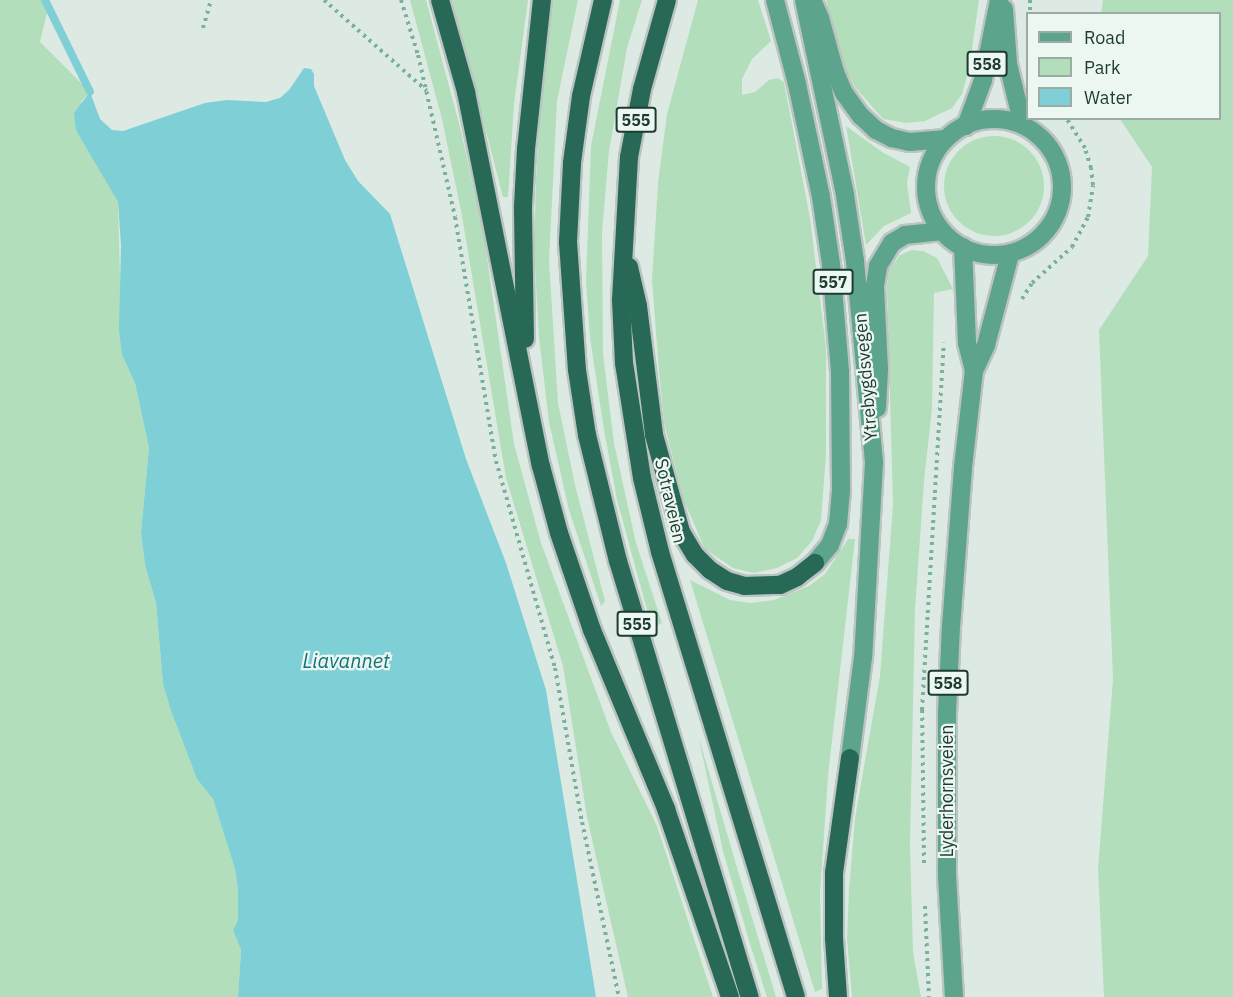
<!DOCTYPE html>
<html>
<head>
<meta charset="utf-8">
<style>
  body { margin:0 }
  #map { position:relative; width:1233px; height:997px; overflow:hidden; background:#ddeae3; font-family:"IBM Plex Sans",sans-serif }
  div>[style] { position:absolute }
  .green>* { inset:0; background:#b3debb }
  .round { border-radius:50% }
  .water>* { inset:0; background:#7ecfd6 }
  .stream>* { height:8px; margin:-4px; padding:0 4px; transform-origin:4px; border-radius:4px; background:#7ecfd6 }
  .path>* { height:4px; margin-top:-2px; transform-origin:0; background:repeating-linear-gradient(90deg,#7ab19b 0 3px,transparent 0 7.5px) }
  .roads { filter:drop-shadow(2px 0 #bbc4c1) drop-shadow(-2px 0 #bbc4c1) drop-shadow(0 2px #bbc4c1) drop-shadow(0 -2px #bbc4c1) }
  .primary>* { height:18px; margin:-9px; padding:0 9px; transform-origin:9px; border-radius:9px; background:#5da48c }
  .primary>.ring { margin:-9px; padding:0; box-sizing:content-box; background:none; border:18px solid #5da48c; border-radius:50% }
  .highway>* { height:18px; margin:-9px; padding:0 9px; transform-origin:9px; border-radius:9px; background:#276956 }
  span { translate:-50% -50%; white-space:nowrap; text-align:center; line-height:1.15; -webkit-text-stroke:4.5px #edf7f1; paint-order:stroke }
  .shield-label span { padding:2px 4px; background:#edf7f1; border:2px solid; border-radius:4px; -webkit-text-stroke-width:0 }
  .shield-label { font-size:16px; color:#1d3b31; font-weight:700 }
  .street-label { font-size:18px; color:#1d3b31 }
  .water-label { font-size:20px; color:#13727b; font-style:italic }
  .legend { position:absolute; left:1026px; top:12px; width:195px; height:108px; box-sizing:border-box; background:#edf7f1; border:2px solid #9aaca4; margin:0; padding:8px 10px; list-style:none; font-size:18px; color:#1d3b31 }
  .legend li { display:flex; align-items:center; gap:12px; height:30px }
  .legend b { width:30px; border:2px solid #9aaca4 }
</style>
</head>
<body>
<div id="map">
  <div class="green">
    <div style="clip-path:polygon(0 0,50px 0,40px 42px,90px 92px,81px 102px,107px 180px,118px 202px,122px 355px,135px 383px,149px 448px,141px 532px,145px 565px,156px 603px,163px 684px,171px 711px,197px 779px,213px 799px,235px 869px,238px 890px,238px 920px,233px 930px,241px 950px,238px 997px,0 997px)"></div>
    <div style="clip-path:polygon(410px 0,426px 0,461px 131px,484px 237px,514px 444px,541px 543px,611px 732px,657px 826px,713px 997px,628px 997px,587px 817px,563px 666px,506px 478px,462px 216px,442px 119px)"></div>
    <div style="clip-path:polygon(452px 0,528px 0,514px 104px,508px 197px,503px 197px)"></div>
    <div style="clip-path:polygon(553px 0,578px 0,557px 101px,549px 261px,558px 403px,575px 485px,605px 601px,601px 606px,569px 510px,549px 422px,539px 337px,534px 250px,536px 179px,541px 92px)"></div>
    <div style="clip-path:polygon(620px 0,642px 0,627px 48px,609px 151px,602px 232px,603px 354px,614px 443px,636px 543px,662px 623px,652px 628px,617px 500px,604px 430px,590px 338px,586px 281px,591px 146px)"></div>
    <div style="clip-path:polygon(698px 0,758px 0,771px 41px,752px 59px,742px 79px,742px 95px,755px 92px,769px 80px,778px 78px,784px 82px,810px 218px,826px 348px,826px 454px,821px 520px,812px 541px,797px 558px,777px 568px,754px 573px,733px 568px,705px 549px,684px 501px,664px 423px,659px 372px,652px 280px,658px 183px,667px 114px)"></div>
    <div style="clip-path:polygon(826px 0,979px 0,969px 69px,962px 94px,952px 108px,925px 121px,906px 123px,883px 119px,855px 87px,844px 66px)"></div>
    <div style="clip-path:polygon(1103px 0,1233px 0,1233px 997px,1104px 997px,1098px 869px,1113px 679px,1099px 330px,1148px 256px,1152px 167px,1120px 119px,1220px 118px,1220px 14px,1101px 13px)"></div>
    <div style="clip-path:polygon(846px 126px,882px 152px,910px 167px,907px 183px,911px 213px,884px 226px,866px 245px)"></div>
    <div class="round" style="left:944px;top:136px;width:100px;height:100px"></div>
    <div style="clip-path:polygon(912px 250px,923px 251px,937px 258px,953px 289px,934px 293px,932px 409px,924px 481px,915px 610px,910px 846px,913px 952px,921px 997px,852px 997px,847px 939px,849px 890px,855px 818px,880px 676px,893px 505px,887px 286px,889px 270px,895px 262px,900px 255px)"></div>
    <div style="clip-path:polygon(848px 539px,855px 539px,828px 776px,820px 894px,822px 989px,815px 992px,690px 580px,730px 600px,750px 603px,774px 600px,809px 586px,825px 574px)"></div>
    <div style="clip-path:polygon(698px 735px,738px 871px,776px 997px,767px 997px,750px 944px,723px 851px)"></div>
  </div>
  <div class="water">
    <div style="clip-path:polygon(304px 68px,311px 69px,314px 74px,314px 86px,345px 160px,358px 181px,390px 214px,466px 459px,506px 563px,546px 690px,596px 997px,238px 997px,241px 950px,233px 930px,238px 920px,238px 890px,235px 869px,213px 799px,197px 779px,171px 711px,163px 684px,156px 603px,145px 565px,141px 532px,149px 448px,135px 383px,122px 355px,119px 329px,121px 245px,118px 202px,76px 130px,74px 113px,90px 92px,100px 119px,112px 130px,123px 131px,205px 103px,227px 100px,266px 102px,280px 98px,289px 90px)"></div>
  </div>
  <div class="stream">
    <div style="left:45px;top:0;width:102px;rotate:63.9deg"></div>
  </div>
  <div class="path">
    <div style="left:324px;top:0;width:137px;rotate:41.5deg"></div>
    <div style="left:401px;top:0;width:58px;rotate:72.8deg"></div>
    <div style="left:418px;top:55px;width:166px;rotate:77.1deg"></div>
    <div style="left:455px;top:217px;width:247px;rotate:80.5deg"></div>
    <div style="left:496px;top:461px;width:215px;rotate:74.1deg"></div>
    <div style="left:555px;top:668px;width:156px;rotate:80.1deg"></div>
    <div style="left:582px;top:822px;width:179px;rotate:78.1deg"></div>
    <div style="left:1030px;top:0;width:14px;rotate:90deg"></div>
    <div style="left:203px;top:28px;width:29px;rotate:-74deg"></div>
    <div style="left:1022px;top:299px;width:19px;rotate:-58deg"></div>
    <div style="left:1032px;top:283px;width:54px;rotate:-42deg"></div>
    <div style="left:1072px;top:247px;width:34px;rotate:-62deg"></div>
    <div style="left:1088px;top:217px;width:32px;rotate:-81deg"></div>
    <div style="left:1093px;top:185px;width:17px;rotate:-97deg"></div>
    <div style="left:1091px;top:168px;width:21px;rotate:-107deg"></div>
    <div style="left:1085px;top:148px;width:36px;rotate:-122deg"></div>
    <div style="left:924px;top:863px;width:153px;rotate:-90.7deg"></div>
    <div style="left:922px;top:710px;width:368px;rotate:-86.6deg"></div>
    <div style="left:925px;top:906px;width:91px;rotate:87.5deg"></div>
  </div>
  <div class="roads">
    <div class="primary">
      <div style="left:775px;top:0;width:87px;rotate:75.3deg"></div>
      <div style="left:797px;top:84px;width:116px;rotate:78deg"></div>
      <div style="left:821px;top:197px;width:68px;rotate:81.5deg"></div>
      <div style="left:831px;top:264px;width:107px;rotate:85.2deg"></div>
      <div style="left:840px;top:371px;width:119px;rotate:89.5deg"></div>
      <div style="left:841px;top:490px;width:34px;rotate:95deg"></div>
      <div style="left:838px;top:524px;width:22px;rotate:111deg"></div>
      <div style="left:830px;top:545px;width:23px;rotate:130deg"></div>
      <div style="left:804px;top:0;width:199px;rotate:78.1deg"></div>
      <div style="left:845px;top:195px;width:67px;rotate:81.4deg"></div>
      <div style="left:855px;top:261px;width:203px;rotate:84.6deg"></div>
      <div style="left:874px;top:463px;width:194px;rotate:93.2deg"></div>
      <div style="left:863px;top:657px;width:102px;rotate:97.3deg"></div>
      <div style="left:812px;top:0;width:20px;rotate:66deg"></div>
      <div style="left:820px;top:18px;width:56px;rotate:74.5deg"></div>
      <div style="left:835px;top:72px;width:23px;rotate:67deg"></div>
      <div style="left:844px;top:93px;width:29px;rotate:54deg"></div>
      <div style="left:861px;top:116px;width:21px;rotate:43deg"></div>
      <div style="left:876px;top:130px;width:18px;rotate:27deg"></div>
      <div style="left:892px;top:138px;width:18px;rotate:13deg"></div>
      <div style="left:910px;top:142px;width:36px;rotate:-5deg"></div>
      <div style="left:1004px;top:9px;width:55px;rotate:85.8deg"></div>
      <div style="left:1008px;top:64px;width:63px;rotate:76.2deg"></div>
      <div class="ring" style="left:926px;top:119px;width:118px;height:118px"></div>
      <div style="left:966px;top:126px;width:49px;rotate:-69.7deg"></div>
      <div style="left:983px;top:80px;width:82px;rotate:-78.7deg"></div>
      <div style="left:963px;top:247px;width:96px;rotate:87.6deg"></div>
      <div style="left:967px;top:343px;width:29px;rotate:76deg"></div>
      <div style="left:877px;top:408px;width:39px;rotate:-87deg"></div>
      <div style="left:879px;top:369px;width:83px;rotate:-92.8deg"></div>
      <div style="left:875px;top:286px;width:20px;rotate:-81deg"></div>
      <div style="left:878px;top:266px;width:27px;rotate:-59deg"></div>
      <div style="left:892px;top:243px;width:15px;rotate:-32deg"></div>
      <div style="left:905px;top:235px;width:37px;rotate:-6deg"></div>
      <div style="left:954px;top:997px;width:122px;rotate:-93.3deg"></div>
      <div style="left:947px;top:875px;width:161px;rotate:-90deg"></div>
      <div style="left:947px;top:714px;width:87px;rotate:-87.4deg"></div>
      <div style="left:951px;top:627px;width:160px;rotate:-85.7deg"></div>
      <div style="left:963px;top:467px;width:97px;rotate:-83.5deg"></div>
      <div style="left:974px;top:371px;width:29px;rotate:-65deg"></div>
      <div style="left:986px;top:345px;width:94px;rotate:-75.2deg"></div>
    </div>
    <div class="highway">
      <div style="left:440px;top:0;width:96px;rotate:74.2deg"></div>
      <div style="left:466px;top:92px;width:381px;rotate:78.7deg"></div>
      <div style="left:541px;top:466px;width:69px;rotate:75deg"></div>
      <div style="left:559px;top:533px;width:102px;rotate:71.2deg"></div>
      <div style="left:592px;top:630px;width:194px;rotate:67.5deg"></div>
      <div style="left:666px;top:809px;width:199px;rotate:71.2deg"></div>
      <div style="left:603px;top:0;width:98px;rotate:102.9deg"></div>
      <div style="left:581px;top:96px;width:68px;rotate:97.7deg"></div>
      <div style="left:572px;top:163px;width:79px;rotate:92.9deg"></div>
      <div style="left:568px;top:242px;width:128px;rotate:86deg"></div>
      <div style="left:577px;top:370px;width:66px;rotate:81.3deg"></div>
      <div style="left:587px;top:435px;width:130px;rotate:76.2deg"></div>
      <div style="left:618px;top:561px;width:456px;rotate:73.2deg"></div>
      <div style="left:667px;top:0;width:92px;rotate:105.7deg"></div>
      <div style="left:642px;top:89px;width:69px;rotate:100.8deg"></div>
      <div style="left:629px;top:157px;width:143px;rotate:93.2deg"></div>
      <div style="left:621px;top:300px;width:63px;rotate:87.3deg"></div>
      <div style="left:624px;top:363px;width:116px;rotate:81.1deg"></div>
      <div style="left:642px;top:478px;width:76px;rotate:76.3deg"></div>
      <div style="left:660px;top:552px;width:465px;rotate:73deg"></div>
      <div style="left:629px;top:267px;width:40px;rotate:77deg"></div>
      <div style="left:638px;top:306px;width:130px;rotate:82.9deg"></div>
      <div style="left:654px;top:435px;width:101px;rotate:74.4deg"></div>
      <div style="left:681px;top:532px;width:27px;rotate:59deg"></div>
      <div style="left:695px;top:555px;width:21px;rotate:45deg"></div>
      <div style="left:710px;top:570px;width:20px;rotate:33deg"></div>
      <div style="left:727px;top:581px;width:18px;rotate:16deg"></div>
      <div style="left:744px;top:586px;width:36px;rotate:-2deg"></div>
      <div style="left:780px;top:585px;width:19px;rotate:-25deg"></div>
      <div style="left:797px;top:577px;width:23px;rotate:-38deg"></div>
      <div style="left:525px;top:339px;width:133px;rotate:-90.9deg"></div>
      <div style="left:523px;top:206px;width:57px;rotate:-87deg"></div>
      <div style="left:526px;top:149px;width:150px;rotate:-83.9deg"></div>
      <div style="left:838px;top:997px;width:59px;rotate:-93.9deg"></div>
      <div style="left:834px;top:938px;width:65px;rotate:-90deg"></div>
      <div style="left:834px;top:873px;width:116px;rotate:-82.1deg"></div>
    </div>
  </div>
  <div class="shield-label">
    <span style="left:987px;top:64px">558</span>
    <span style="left:636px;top:120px">555</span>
    <span style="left:833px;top:282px">557</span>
    <span style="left:637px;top:624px">555</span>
    <span style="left:948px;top:683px">558</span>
  </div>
  <div class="street-label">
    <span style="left:866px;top:377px;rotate:-95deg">Ytrebygdsvegen</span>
    <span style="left:670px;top:501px;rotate:77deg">Sotraveien</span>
    <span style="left:947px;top:791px;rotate:-90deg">Lyderhornsveien</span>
  </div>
  <div class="water-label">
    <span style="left:346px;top:660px">Liavannet</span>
  </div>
  <ul class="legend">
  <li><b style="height:8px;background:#5da48c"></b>Road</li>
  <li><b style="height:16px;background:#b3debb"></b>Park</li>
  <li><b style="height:16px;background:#7ecfd6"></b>Water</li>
  </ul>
</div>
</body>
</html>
